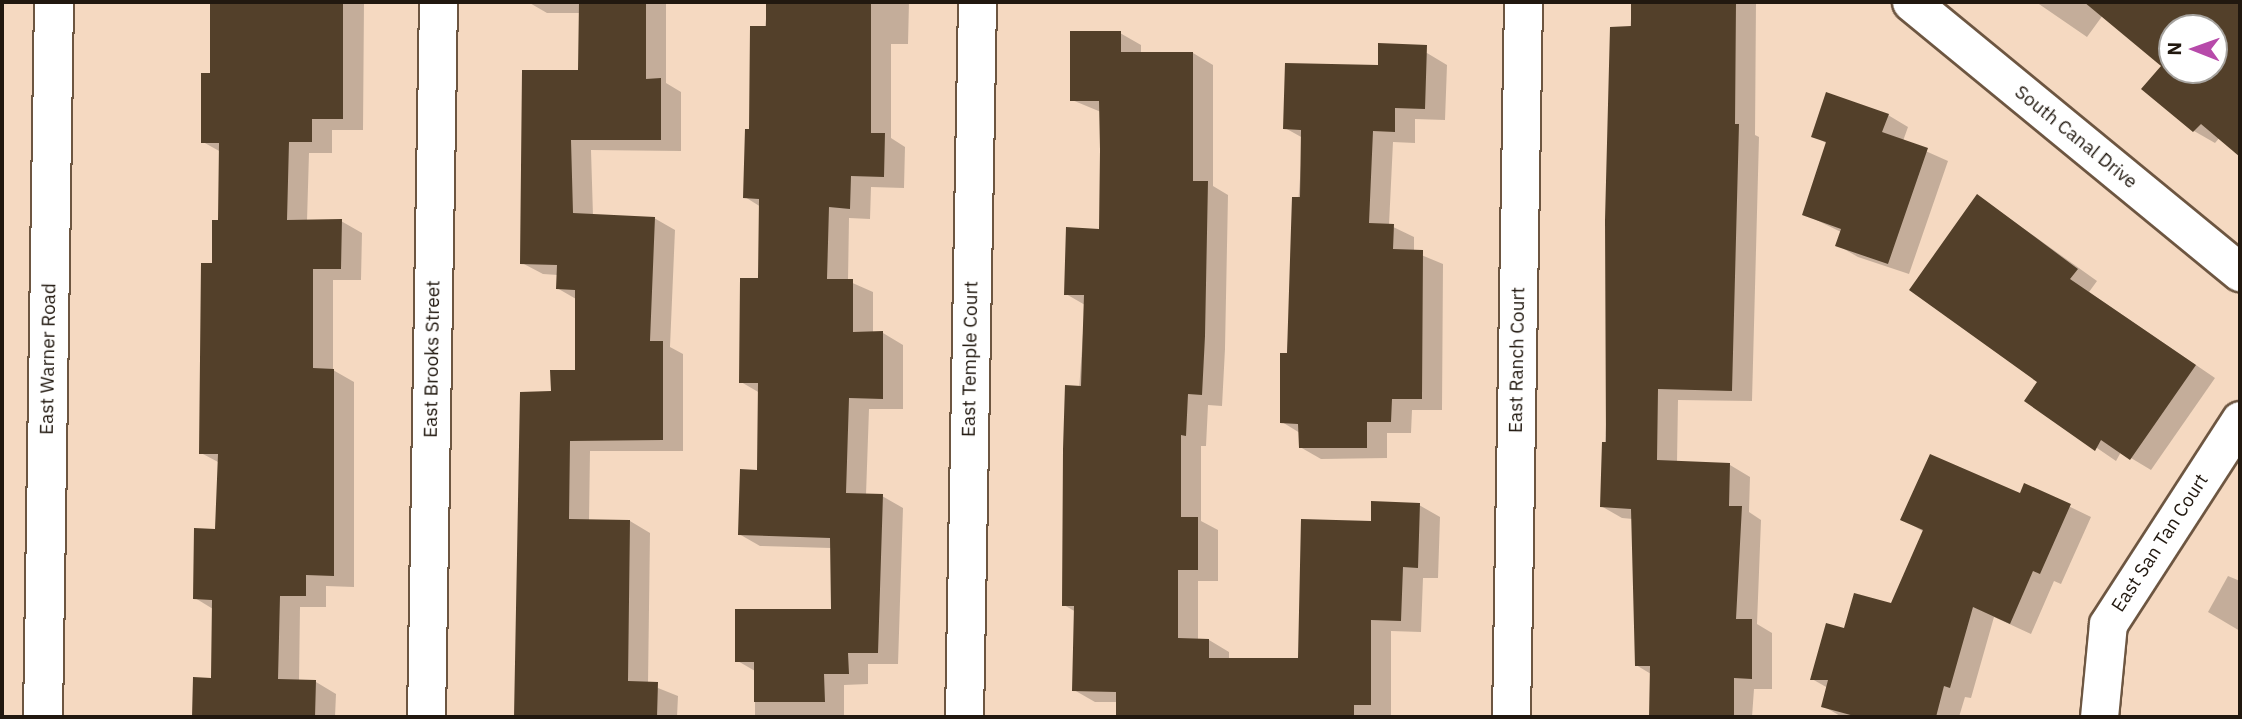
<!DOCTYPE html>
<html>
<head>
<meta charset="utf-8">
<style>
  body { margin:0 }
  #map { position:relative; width:2242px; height:719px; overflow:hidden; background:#f5d9c1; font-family:"IBM Plex Sans",sans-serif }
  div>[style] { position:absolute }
  .shadow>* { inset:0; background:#0003 }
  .building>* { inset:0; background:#53402a }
  .roads { filter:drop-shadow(2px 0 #6d5641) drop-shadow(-2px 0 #6d5641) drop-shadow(0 2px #6d5641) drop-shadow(0 -2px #6d5641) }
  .minor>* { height:37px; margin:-18.5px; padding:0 18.5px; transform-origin:18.5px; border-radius:18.5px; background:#fff }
  .secondary>* { height:38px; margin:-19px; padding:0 19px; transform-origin:19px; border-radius:19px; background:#fff }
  span { translate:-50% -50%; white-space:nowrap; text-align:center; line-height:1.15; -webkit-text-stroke:7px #fff; paint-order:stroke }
  .street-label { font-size:19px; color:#21180f }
  .frame { position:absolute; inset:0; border:4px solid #21180f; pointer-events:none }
  .north { position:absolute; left:2158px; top:14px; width:70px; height:70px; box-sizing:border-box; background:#fff; border:2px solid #a6a39f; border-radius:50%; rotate:271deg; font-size:19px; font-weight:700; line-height:28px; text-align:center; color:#21180f }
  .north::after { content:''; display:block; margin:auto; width:24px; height:32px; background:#b74aaa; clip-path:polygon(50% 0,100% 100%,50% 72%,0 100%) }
</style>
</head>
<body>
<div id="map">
  <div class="shadow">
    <div style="clip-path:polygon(212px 2px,364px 2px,363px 130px,332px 130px,332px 153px,309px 153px,307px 221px,341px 221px,362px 233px,361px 280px,333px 280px,333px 370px,354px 382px,354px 587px,326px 586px,326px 607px,300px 607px,299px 682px,316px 682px,336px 694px,335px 717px,194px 717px,195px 679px,212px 680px,213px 609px,195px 598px,217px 531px,220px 463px,201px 453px,219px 222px,221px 152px,203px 142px,212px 75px)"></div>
    <div style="clip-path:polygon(528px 2px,666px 2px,666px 83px,681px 92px,681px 151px,591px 150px,593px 216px,654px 218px,675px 230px,670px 347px,683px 354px,683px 451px,590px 451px,589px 521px,630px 521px,650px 533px,648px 684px,678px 696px,677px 717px,516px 717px,521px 393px,552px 393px,577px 371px,576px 299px,557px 288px,558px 275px,543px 274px,522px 263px,580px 72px,581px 13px,547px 13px)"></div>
    <div style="clip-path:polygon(768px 2px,909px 2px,908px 44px,891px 44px,891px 138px,905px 147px,904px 188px,871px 187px,870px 219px,849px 218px,848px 281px,873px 292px,873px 333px,883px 333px,903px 345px,903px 409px,869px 409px,866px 495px,882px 496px,903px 508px,898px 664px,868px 664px,868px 684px,844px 685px,844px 717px,755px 717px,755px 671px,736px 660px,833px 611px,831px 548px,760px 546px,739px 534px,759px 472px,760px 393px,741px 382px,760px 280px,761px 207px,745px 197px)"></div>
    <div style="clip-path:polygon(1632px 2px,1756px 2px,1755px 135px,1759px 137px,1752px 401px,1678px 400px,1677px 463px,1730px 465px,1750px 477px,1749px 512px,1761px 520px,1757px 624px,1772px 633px,1772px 689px,1754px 689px,1752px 717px,1650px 717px,1651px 674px,1636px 665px,1633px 519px,1622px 518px,1601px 506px)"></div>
    <div style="clip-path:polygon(evenodd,2036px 2px,2240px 2px,2240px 154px,2220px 137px,2215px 143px,2194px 131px,2144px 89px,2163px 66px,2103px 15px,2087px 37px,2036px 2px,2172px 28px,2214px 28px,2214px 70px,2172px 70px,2172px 28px)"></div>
    <div style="clip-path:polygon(1120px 33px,1141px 45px,1141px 53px,1193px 53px,1213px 65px,1213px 186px,1228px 195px,1225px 349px,1222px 406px,1208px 405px,1206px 446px,1201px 446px,1201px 521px,1218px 530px,1218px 581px,1198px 581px,1198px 640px,1209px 640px,1229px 652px,1229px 660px,1299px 660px,1372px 522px,1419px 505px,1440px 517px,1438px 578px,1423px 578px,1421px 632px,1391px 631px,1391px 716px,1118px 717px,1118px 702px,1095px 702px,1074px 690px,1076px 612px,1064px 605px,1085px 305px,1066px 294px,1100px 231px,1101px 112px,1072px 100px)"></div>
    <div style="clip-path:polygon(1427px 53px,1447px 65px,1445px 120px,1415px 119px,1415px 143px,1393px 142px,1389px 225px,1414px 237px,1414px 252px,1443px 264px,1442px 410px,1412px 410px,1411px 433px,1387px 433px,1387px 458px,1321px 459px,1300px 447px,1300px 433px,1282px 422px,1303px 138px,1285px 128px,1379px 67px)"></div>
    <div style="clip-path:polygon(1888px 115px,1908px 127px,1903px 141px,1948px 161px,1909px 274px,1858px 257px,1837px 245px,1841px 232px,1804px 214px,1828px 144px,1813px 136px)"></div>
    <div style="clip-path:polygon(1978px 196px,2097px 281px,2089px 292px,2215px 378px,2151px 470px,2121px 452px,2116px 461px,2027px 400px,2040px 381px)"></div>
    <div style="clip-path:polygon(2025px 485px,2091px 517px,2061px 584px,2054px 581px,2031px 634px,1994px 617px,1971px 698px,1965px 697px,1959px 717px,1842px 717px,1823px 706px,1828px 688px,1812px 679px,1846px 630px,1892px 605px,1924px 532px,1902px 519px,2020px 495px)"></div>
    <div style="clip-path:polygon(2228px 576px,2240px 581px,2240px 631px,2208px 612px)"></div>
  </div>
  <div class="building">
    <div style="clip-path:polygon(210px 2px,343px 2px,343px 119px,312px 119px,312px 142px,289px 142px,287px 220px,342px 219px,341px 269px,313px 269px,313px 368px,334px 369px,334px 576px,306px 575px,306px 596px,280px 596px,278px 679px,316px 680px,315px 717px,192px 717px,193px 677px,211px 678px,212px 600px,193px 599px,194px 528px,215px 529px,218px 454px,199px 454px,201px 263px,212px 263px,212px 220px,218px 220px,219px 143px,201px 143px,201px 73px,210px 73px)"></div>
    <div style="clip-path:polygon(579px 2px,646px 2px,646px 79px,661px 78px,661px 140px,571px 140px,573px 213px,655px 217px,650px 341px,663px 341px,663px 440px,570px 441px,569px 519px,630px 520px,628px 681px,658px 682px,657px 717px,514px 717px,520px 392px,551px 391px,550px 370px,575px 370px,575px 290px,556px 289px,557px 265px,520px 264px,522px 70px,578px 70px)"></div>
    <div style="clip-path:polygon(766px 2px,871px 2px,871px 133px,885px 133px,884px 177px,851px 176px,850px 209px,829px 207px,827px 279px,853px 279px,853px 332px,883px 331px,883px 399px,849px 398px,846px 493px,883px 494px,878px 653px,848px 653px,849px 674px,824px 674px,825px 702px,754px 702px,754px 662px,735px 662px,735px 609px,831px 609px,830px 538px,738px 535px,740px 469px,757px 470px,758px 383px,739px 383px,740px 278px,758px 278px,759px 199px,743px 198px,745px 129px,749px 129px,750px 26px,766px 26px)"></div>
    <div style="clip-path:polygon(1631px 2px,1736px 2px,1735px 124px,1739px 124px,1732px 391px,1658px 389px,1657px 460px,1730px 463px,1729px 506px,1742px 506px,1736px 619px,1752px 619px,1752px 679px,1734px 678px,1734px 717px,1649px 717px,1650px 666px,1635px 666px,1631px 509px,1600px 507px,1602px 442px,1606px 442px,1605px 220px,1610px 27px,1631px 26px)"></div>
    <div style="clip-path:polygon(evenodd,2084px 2px,2240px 2px,2240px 157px,2201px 124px,2193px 132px,2141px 89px,2161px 66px,2084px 2px,2172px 28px,2214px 28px,2214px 70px,2172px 70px,2172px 28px)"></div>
    <div style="clip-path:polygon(1070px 31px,1121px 31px,1121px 52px,1193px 52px,1193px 181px,1208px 181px,1205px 336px,1202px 395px,1188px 394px,1186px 436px,1181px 435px,1181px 517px,1198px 517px,1198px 570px,1178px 570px,1178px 638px,1209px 639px,1209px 658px,1298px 658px,1301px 519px,1371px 521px,1371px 501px,1420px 503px,1418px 568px,1403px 567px,1401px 621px,1371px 620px,1371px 705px,1354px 705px,1354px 717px,1116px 717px,1116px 692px,1072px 691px,1074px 606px,1062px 606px,1063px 449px,1065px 385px,1081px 386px,1084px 295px,1064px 295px,1066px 227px,1099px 229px,1100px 150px,1099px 101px,1070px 101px)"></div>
    <div style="clip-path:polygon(1378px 43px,1427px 45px,1425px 109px,1395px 108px,1395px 132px,1373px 131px,1369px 223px,1394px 224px,1393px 249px,1423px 250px,1422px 399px,1392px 399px,1391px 422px,1367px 422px,1367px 448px,1299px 448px,1298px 424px,1280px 423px,1280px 353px,1287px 353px,1292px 197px,1300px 197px,1301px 130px,1283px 129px,1285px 63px,1378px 65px)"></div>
    <div style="clip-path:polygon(1826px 92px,1889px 114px,1882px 132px,1928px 148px,1888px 264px,1835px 246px,1841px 229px,1802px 215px,1826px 142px,1811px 137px)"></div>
    <div style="clip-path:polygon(1977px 194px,2078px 269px,2070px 279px,2196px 365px,2130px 460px,2101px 440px,2095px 451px,2024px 401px,2037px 382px,1909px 290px)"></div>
    <div style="clip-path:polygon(1930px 454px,2020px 493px,2024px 483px,2071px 504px,2040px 574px,2033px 571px,2010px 624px,1973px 607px,1950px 688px,1944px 686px,1936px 717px,1858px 717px,1821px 707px,1828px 680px,1810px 680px,1826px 623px,1844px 628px,1854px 593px,1891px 603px,1923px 530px,1900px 520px)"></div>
  </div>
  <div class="roads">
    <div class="minor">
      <div style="left:1911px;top:2px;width:426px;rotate:39.4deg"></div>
      <div style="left:426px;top:717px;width:715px;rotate:-89.04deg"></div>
      <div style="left:964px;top:717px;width:715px;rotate:-88.96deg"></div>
      <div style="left:1511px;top:717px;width:715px;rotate:-89.04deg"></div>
      <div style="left:2099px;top:717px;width:93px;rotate:-84.5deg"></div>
      <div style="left:2108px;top:624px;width:243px;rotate:-57.1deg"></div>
    </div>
    <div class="secondary">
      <div style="left:43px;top:717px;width:715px;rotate:-89.12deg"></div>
    </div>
  </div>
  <div class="street-label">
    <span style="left:2076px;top:137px;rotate:39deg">South Canal Drive</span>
    <span style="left:48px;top:359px;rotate:-89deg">East Warner Road</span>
    <span style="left:432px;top:359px;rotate:-89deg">East Brooks Street</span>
    <span style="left:970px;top:359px;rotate:-89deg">East Temple Court</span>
    <span style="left:1517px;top:360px;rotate:-89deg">East Ranch Court</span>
    <span style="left:2160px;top:543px;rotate:-57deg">East San Tan Court</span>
  </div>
  <div class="frame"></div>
  <div class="north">N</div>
</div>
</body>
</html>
